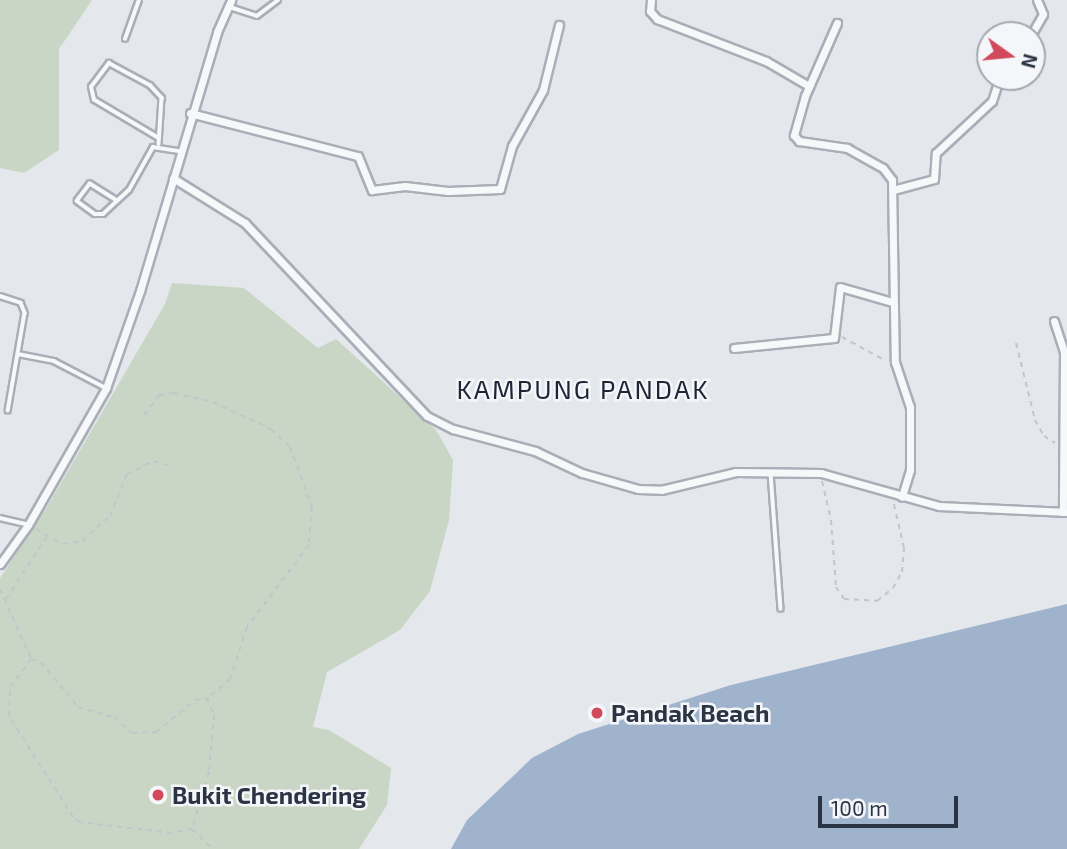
<!DOCTYPE html>
<html>
<head>
<meta charset="utf-8">
<style>
  body { margin:0 }
  #map { position:relative; width:1067px; height:849px; overflow:hidden; background:#e4e7ec; font-family:"Exo 2",sans-serif }
  div>[style] { position:absolute }
  .green>* { inset:0; background:#c9d6c5 }
  .water>* { inset:0; background:#9fb4cc }
  .path>* { height:2px; margin-top:-1px; transform-origin:0; background:repeating-linear-gradient(90deg,#c2c5cb 0 5px,transparent 0 10px) }
  .roads { filter:drop-shadow(2px 0 #a9aeb7) drop-shadow(-2px 0 #a9aeb7) drop-shadow(0 2px #a9aeb7) drop-shadow(0 -2px #a9aeb7) }
  .lane>* { height:3.5px; margin:-1.75px; padding:0 1.75px; transform-origin:1.75px; border-radius:1.75px; background:#f7f8fa }
  .street>* { height:7px; margin:-3.5px; padding:0 3.5px; transform-origin:3.5px; border-radius:3.5px; background:#f7f8fa }
  .dots>* { width:19px; height:19px; translate:-50% -50%; box-sizing:border-box; border:4px solid #f4f6f9; border-radius:50% }
  span { translate:-50% -50%; white-space:nowrap; text-align:center; line-height:1.15; -webkit-text-stroke:5px #f4f6f9; paint-order:stroke }
  .poi-label { font-size:24px; color:#2b3445; font-weight:700 }
  .left { translate:0 -50%; text-align:left }
  .neighbourhood-label { font-size:26px; color:#1d2536; letter-spacing:2px }
  .north { position:absolute; left:976px; top:21px; width:70px; height:70px; box-sizing:border-box; background:#f4f6f9; border:2px solid #a4a8b1; border-radius:50%; rotate:105deg; font-size:19px; font-weight:700; line-height:28px; text-align:center; color:#2b3445 }
  .north::after { content:''; display:block; margin:auto; width:24px; height:32px; background:#d1495b; clip-path:polygon(50% 0,100% 100%,50% 72%,0 100%) }
  .scale { position:absolute; left:818px; top:796px; width:140px; height:32px; box-sizing:border-box; border:4px solid #2b3445; border-top:0; padding-left:9px; font-size:21px; line-height:24px; white-space:nowrap; color:#2b3445; -webkit-text-stroke:5px #f4f6f9; paint-order:stroke }
</style>
</head>
<body>
<div id="map">
  <div class="green">
    <div style="clip-path:polygon(0 0,92px 0,59px 49px,59px 150px,24px 173px,0 168px)"></div>
    <div style="clip-path:polygon(172px 283px,244px 288px,318px 348px,336px 339px,436px 430px,453px 460px,449px 520px,430px 591px,400px 630px,327px 672px,313px 727px,329px 730px,391px 768px,387px 805px,359px 849px,0 849px,0 578px,47px 507px,165px 304px)"></div>
  </div>
  <div class="water">
    <div style="clip-path:polygon(1067px 604px,1067px 849px,451px 849px,467px 820px,532px 758px,578px 734px,731px 685px)"></div>
  </div>
  <div class="path">
    <div style="left:842px;top:337px;width:50px;rotate:28.6deg"></div>
    <div style="left:1016px;top:343px;width:79px;rotate:76.1deg"></div>
    <div style="left:1035px;top:420px;width:18px;rotate:61deg"></div>
    <div style="left:1044px;top:436px;width:13px;rotate:32deg"></div>
    <div style="left:144px;top:415px;width:25px;rotate:-53deg"></div>
    <div style="left:159px;top:395px;width:15px;rotate:-8deg"></div>
    <div style="left:174px;top:393px;width:40px;rotate:13deg"></div>
    <div style="left:213px;top:402px;width:64px;rotate:25deg"></div>
    <div style="left:271px;top:429px;width:26px;rotate:43deg"></div>
    <div style="left:290px;top:447px;width:64px;rotate:69.9deg"></div>
    <div style="left:312px;top:507px;width:38px;rotate:95deg"></div>
    <div style="left:309px;top:545px;width:103px;rotate:127.1deg"></div>
    <div style="left:247px;top:627px;width:55px;rotate:108.1deg"></div>
    <div style="left:230px;top:679px;width:29px;rotate:139deg"></div>
    <div style="left:822px;top:481px;width:40px;rotate:77deg"></div>
    <div style="left:831px;top:520px;width:67px;rotate:85.7deg"></div>
    <div style="left:836px;top:587px;width:14px;rotate:56deg"></div>
    <div style="left:844px;top:599px;width:33px;rotate:3deg"></div>
    <div style="left:877px;top:601px;width:21px;rotate:-39deg"></div>
    <div style="left:893px;top:588px;width:18px;rotate:-61deg"></div>
    <div style="left:902px;top:572px;width:24px;rotate:-85deg"></div>
    <div style="left:904px;top:548px;width:49px;rotate:-102.9deg"></div>
    <div style="left:36px;top:529px;width:31px;rotate:29deg"></div>
    <div style="left:63px;top:544px;width:19px;rotate:-9deg"></div>
    <div style="left:82px;top:541px;width:38px;rotate:-42deg"></div>
    <div style="left:110px;top:516px;width:45px;rotate:-68deg"></div>
    <div style="left:127px;top:474px;width:30px;rotate:-26deg"></div>
    <div style="left:154px;top:461px;width:15px;rotate:16deg"></div>
    <div style="left:0;top:589px;width:76px;rotate:65.8deg"></div>
    <div style="left:6px;top:599px;width:74px;rotate:-56.5deg"></div>
    <div style="left:31px;top:659px;width:10px;rotate:17deg"></div>
    <div style="left:41px;top:662px;width:58px;rotate:50.6deg"></div>
    <div style="left:78px;top:707px;width:37px;rotate:16deg"></div>
    <div style="left:114px;top:717px;width:24px;rotate:42deg"></div>
    <div style="left:132px;top:733px;width:24px;rotate:-2deg"></div>
    <div style="left:156px;top:732px;width:50px;rotate:-39.4deg"></div>
    <div style="left:195px;top:700px;width:12px;rotate:-9deg"></div>
    <div style="left:207px;top:698px;width:18px;rotate:68deg"></div>
    <div style="left:214px;top:715px;width:57px;rotate:95deg"></div>
    <div style="left:209px;top:772px;width:59px;rotate:106.6deg"></div>
    <div style="left:192px;top:829px;width:20px;rotate:169deg"></div>
    <div style="left:172px;top:833px;width:93px;rotate:-173.2deg"></div>
    <div style="left:80px;top:822px;width:9px;rotate:-144deg"></div>
    <div style="left:73px;top:817px;width:120px;rotate:-122.4deg"></div>
    <div style="left:9px;top:716px;width:29px;rotate:-88deg"></div>
    <div style="left:10px;top:687px;width:35px;rotate:-53deg"></div>
    <div style="left:192px;top:829px;width:29px;rotate:44deg"></div>
  </div>
  <div class="roads">
    <div class="lane">
      <div style="left:230px;top:7px;width:28px;rotate:18deg"></div>
      <div style="left:257px;top:16px;width:26px;rotate:-37deg"></div>
      <div style="left:125px;top:39px;width:41px;rotate:-70.3deg"></div>
      <div style="left:158px;top:138px;width:74px;rotate:-149.3deg"></div>
      <div style="left:94px;top:100px;width:13px;rotate:-103deg"></div>
      <div style="left:91px;top:87px;width:30px;rotate:-53deg"></div>
      <div style="left:109px;top:63px;width:47px;rotate:28.2deg"></div>
      <div style="left:150px;top:85px;width:18px;rotate:47deg"></div>
      <div style="left:162px;top:98px;width:46px;rotate:93.7deg"></div>
      <div style="left:117px;top:201px;width:32px;rotate:-148deg"></div>
      <div style="left:90px;top:184px;width:21px;rotate:127deg"></div>
      <div style="left:77px;top:201px;width:22px;rotate:36deg"></div>
      <div style="left:95px;top:214px;width:8px"></div>
      <div style="left:103px;top:214px;width:19px;rotate:-43deg"></div>
      <div style="left:117px;top:201px;width:16px;rotate:-43deg"></div>
      <div style="left:129px;top:190px;width:49px;rotate:-60.8deg"></div>
      <div style="left:153px;top:147px;width:26px;rotate:9deg"></div>
      <div style="left:0;top:296px;width:22px;rotate:18deg"></div>
      <div style="left:21px;top:303px;width:11px;rotate:68deg"></div>
      <div style="left:25px;top:313px;width:99px;rotate:99.8deg"></div>
      <div style="left:18px;top:354px;width:37px;rotate:11deg"></div>
      <div style="left:54px;top:361px;width:56px;rotate:27.5deg"></div>
      <div style="left:771px;top:473px;width:136px;rotate:85.8deg"></div>
      <div style="left:0;top:518px;width:27px;rotate:13deg"></div>
    </div>
    <div class="street">
      <div style="left:651px;top:0;width:11px;rotate:95deg"></div>
      <div style="left:650px;top:11px;width:11px;rotate:49deg"></div>
      <div style="left:657px;top:19px;width:117px;rotate:21.1deg"></div>
      <div style="left:766px;top:61px;width:50px;rotate:30.2deg"></div>
      <div style="left:837px;top:23px;width:80px;rotate:113.7deg"></div>
      <div style="left:805px;top:96px;width:41px;rotate:105.8deg"></div>
      <div style="left:794px;top:135px;width:8px;rotate:50deg"></div>
      <div style="left:799px;top:141px;width:49px;rotate:8.3deg"></div>
      <div style="left:847px;top:148px;width:41px;rotate:29.1deg"></div>
      <div style="left:883px;top:168px;width:15px;rotate:53deg"></div>
      <div style="left:892px;top:180px;width:182px;rotate:89.1deg"></div>
      <div style="left:895px;top:362px;width:47px;rotate:71.6deg"></div>
      <div style="left:910px;top:407px;width:63px;rotate:90deg"></div>
      <div style="left:910px;top:470px;width:28px;rotate:107deg"></div>
      <div style="left:1031px;top:35px;width:24px;rotate:-60deg"></div>
      <div style="left:1043px;top:14px;width:15px;rotate:-113deg"></div>
      <div style="left:190px;top:113px;width:173px;rotate:14.4deg"></div>
      <div style="left:358px;top:156px;width:37px;rotate:68deg"></div>
      <div style="left:372px;top:190px;width:33px;rotate:-7deg"></div>
      <div style="left:405px;top:186px;width:43px;rotate:6.6deg"></div>
      <div style="left:448px;top:191px;width:52px;rotate:-2.2deg"></div>
      <div style="left:500px;top:189px;width:45px;rotate:-74.4deg"></div>
      <div style="left:512px;top:146px;width:64px;rotate:-61deg"></div>
      <div style="left:543px;top:90px;width:67px;rotate:-76.2deg"></div>
      <div style="left:173px;top:178px;width:85px;rotate:32deg"></div>
      <div style="left:245px;top:223px;width:265px;rotate:46.7deg"></div>
      <div style="left:427px;top:416px;width:29px;rotate:27deg"></div>
      <div style="left:453px;top:429px;width:85px;rotate:15deg"></div>
      <div style="left:535px;top:451px;width:52px;rotate:25.1deg"></div>
      <div style="left:582px;top:473px;width:58px;rotate:15.9deg"></div>
      <div style="left:638px;top:489px;width:23px;rotate:2deg"></div>
      <div style="left:661px;top:490px;width:77px;rotate:-13.5deg"></div>
      <div style="left:736px;top:472px;width:85px;rotate:0.7deg"></div>
      <div style="left:821px;top:473px;width:123px;rotate:15.6deg"></div>
      <div style="left:939px;top:506px;width:128px;rotate:2.7deg"></div>
      <div style="left:893px;top:190px;width:42px;rotate:-15deg"></div>
      <div style="left:934px;top:179px;width:26px;rotate:-86deg"></div>
      <div style="left:936px;top:153px;width:76px;rotate:-42.9deg"></div>
      <div style="left:992px;top:101px;width:25px;rotate:-72deg"></div>
      <div style="left:1054px;top:321px;width:33px;rotate:72deg"></div>
      <div style="left:1064px;top:352px;width:160px;rotate:90.4deg"></div>
      <div style="left:734px;top:348px;width:100px;rotate:-5.7deg"></div>
      <div style="left:834px;top:338px;width:51px;rotate:-83.3deg"></div>
      <div style="left:840px;top:287px;width:54px;rotate:16.1deg"></div>
      <div style="left:0;top:564px;width:48px;rotate:-54.3deg"></div>
      <div style="left:28px;top:525px;width:158px;rotate:-60.3deg"></div>
      <div style="left:106px;top:388px;width:103px;rotate:-70.7deg"></div>
      <div style="left:140px;top:291px;width:270px;rotate:-73.4deg"></div>
      <div style="left:217px;top:32px;width:35px;rotate:-66deg"></div>
    </div>
  </div>
  <div class="dots">
    <div style="left:597px;top:713px;background:#d1495b"></div>
    <div style="left:158px;top:795px;background:#d1495b"></div>
  </div>
  <div class="poi-label">
    <span class="left" style="left:611px;top:713px">Pandak Beach</span>
    <span class="left" style="left:172px;top:795px">Bukit Chendering</span>
  </div>
  <div class="neighbourhood-label">
    <span style="left:583px;top:389px">KAMPUNG PANDAK</span>
  </div>
  <div class="north">N</div>
  <div class="scale">100 m</div>
</div>
</body>
</html>
